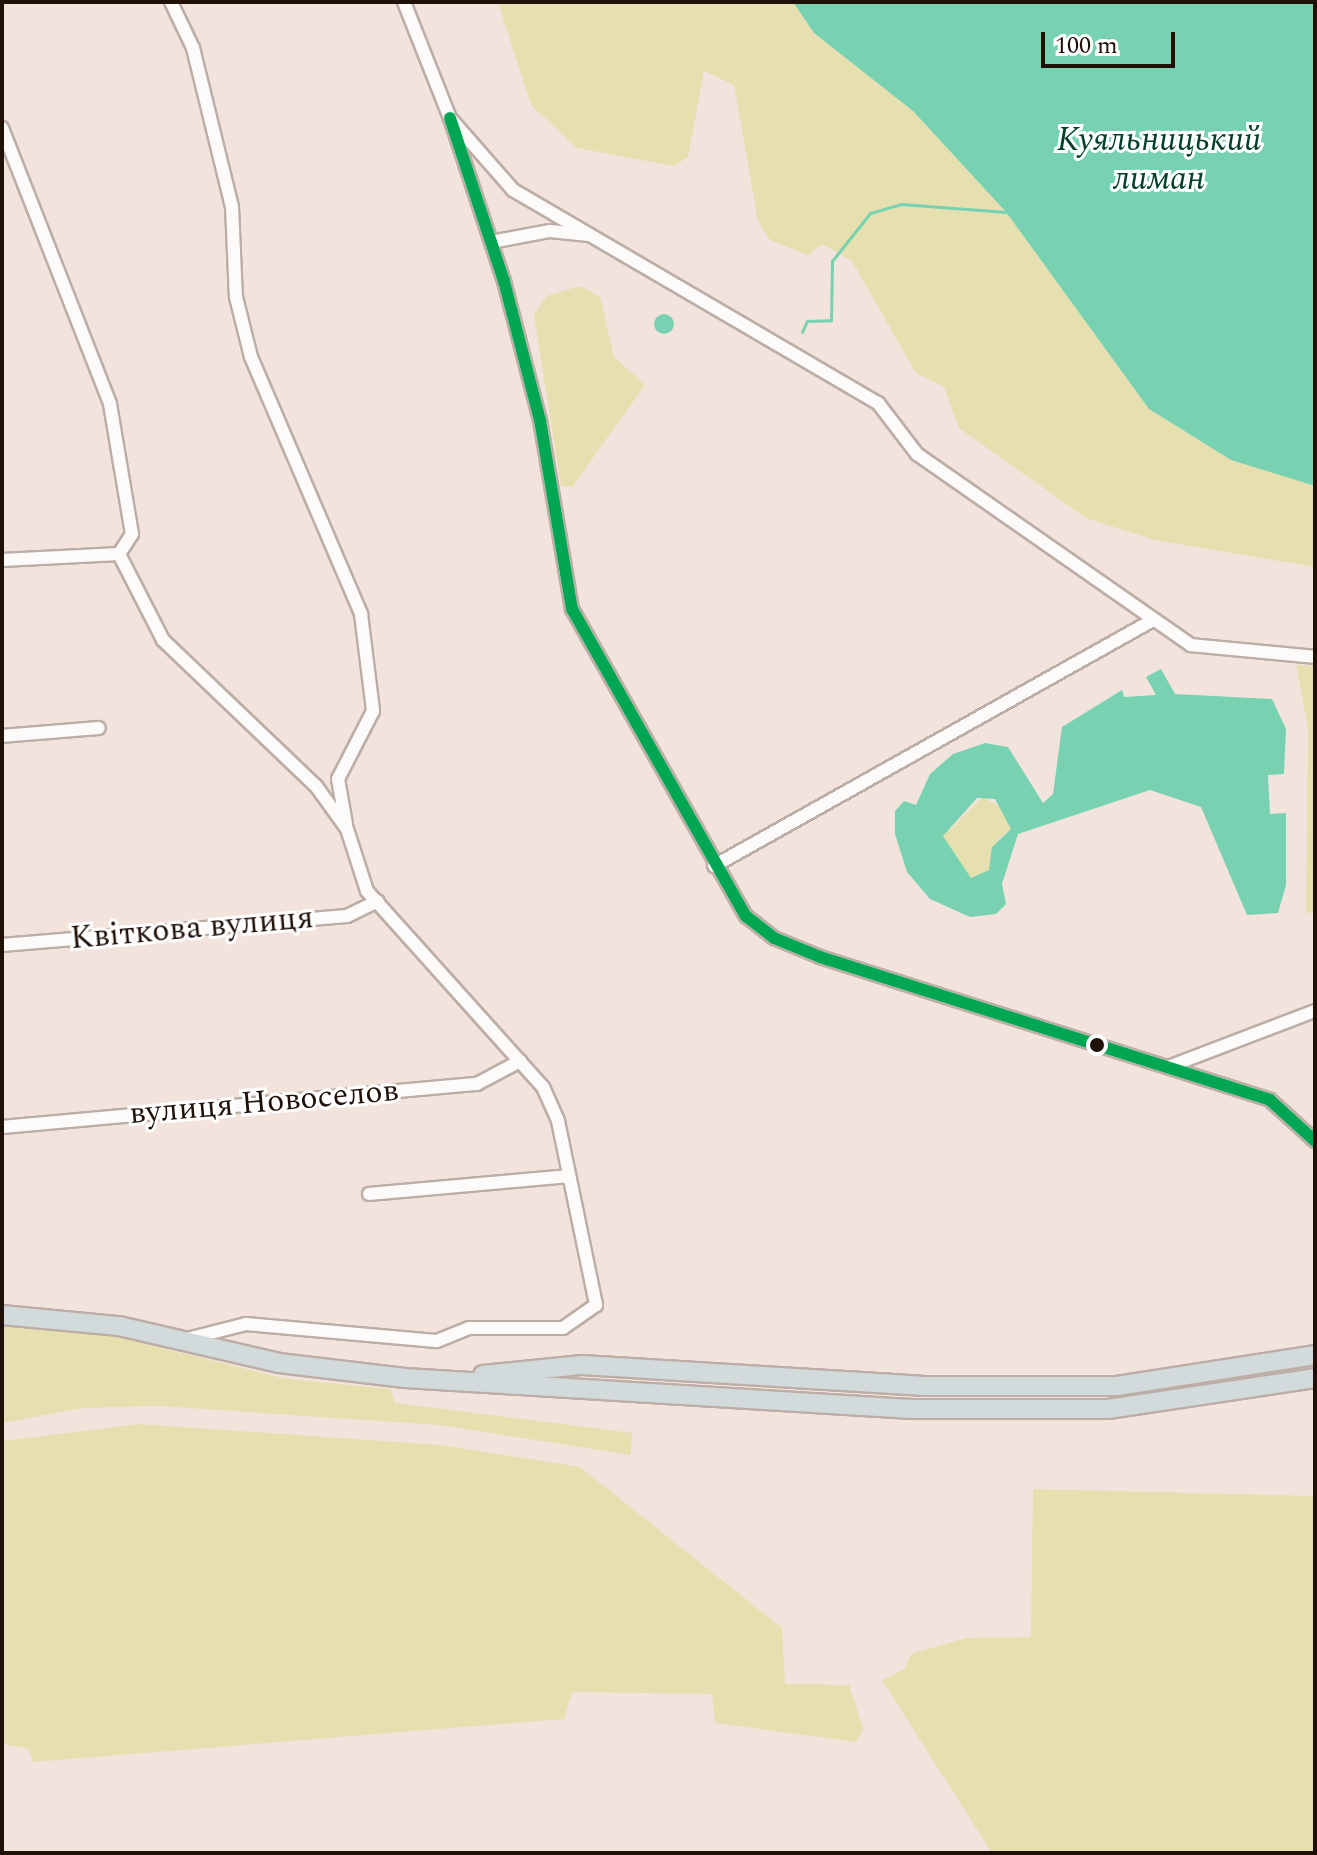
<!DOCTYPE html>
<html>
<head>
<meta charset="utf-8">
<style>
  body { margin:0 }
  #map { position:relative; width:1317px; height:1855px; overflow:hidden; background:#f2e4dc; font-family:Spectral,serif }
  div>[style] { position:absolute }
  .green>* { inset:0; background:#e6dfb0 }
  .water>* { inset:0; background:#78d2b2 }
  .round { border-radius:50% }
  .stream>* { height:3px; margin:-1.5px; padding:0 1.5px; transform-origin:1.5px; border-radius:1.5px; background:#78d2b2 }
  .roads { filter:drop-shadow(2px 0 #bcaea6) drop-shadow(-2px 0 #bcaea6) drop-shadow(0 2px #bcaea6) drop-shadow(0 -2px #bcaea6) }
  .minor>* { height:12px; margin:-6px; padding:0 6px; transform-origin:6px; border-radius:6px; background:#fdfbfa }
  .highway>* { height:18px; margin:-9px; padding:0 9px; transform-origin:9px; border-radius:9px; background:#d2dadc }
  .bus-1>* { height:12px; margin:-6px; padding:0 6px; transform-origin:6px; border-radius:6px; background:#00a651 }
  .dots>* { width:22px; height:22px; translate:-50% -50%; box-sizing:border-box; border:4px solid #fff; border-radius:50% }
  span { translate:-50% -50%; white-space:nowrap; text-align:center; line-height:1.15; -webkit-text-stroke:6px #fff; paint-order:stroke }
  .street-label { font-size:32px; color:#1f1008 }
  .water-label { font-size:34px; color:#033f2f; font-style:italic }
  .frame { position:absolute; inset:0; border:4px solid #1f1008; pointer-events:none }
  .scale { position:absolute; left:1041px; top:32px; width:134px; height:36px; box-sizing:border-box; border:4px solid #1f1008; border-top:0; padding-left:10px; font-size:24px; line-height:28px; white-space:nowrap; color:#1f1008; -webkit-text-stroke:6px #fff; paint-order:stroke }
</style>
</head>
<body>
<div id="map">
  <div class="green">
    <div style="clip-path:polygon(498px 2px,793px 2px,814px 33px,913px 111px,1006px 212px,1149px 409px,1231px 460px,1315px 486px,1315px 567px,1154px 540px,1086px 518px,959px 428px,944px 387px,916px 373px,852px 261px,822px 244px,808px 255px,770px 240px,758px 221px,734px 85px,704px 71px,688px 157px,674px 166px,577px 148px,531px 105px)"></div>
    <div style="clip-path:polygon(580px 286px,600px 297px,614px 357px,645px 385px,572px 487px,561px 486px,534px 315px,547px 296px)"></div>
    <div style="clip-path:polygon(1296px 665px,1315px 666px,1315px 910px,1306px 914px,1308px 727px)"></div>
    <div style="clip-path:polygon(983px 797px,1007px 812px,1011px 829px,998px 839px,989px 870px,971px 878px,943px 836px)"></div>
    <div style="clip-path:polygon(2px 1326px,102px 1333px,282px 1378px,390px 1389px,395px 1403px,632px 1433px,631px 1455px,439px 1425px,159px 1406px,83px 1408px,2px 1423px)"></div>
    <div style="clip-path:polygon(139px 1424px,441px 1445px,580px 1467px,782px 1628px,785px 1684px,849px 1685px,863px 1729px,856px 1742px,715px 1723px,712px 1694px,572px 1692px,564px 1719px,33px 1762px,29px 1749px,2px 1744px,2px 1441px)"></div>
    <div style="clip-path:polygon(1033px 1489px,1315px 1496px,1315px 1853px,992px 1853px,882px 1680px,905px 1669px,911px 1654px,966px 1638px,1031px 1637px)"></div>
  </div>
  <div class="water">
    <div style="clip-path:polygon(793px 2px,1315px 2px,1315px 486px,1231px 460px,1149px 409px,1006px 212px,913px 111px,814px 33px)"></div>
    <div class="round" style="left:654px;top:314px;width:20px;height:20px"></div>
    <div style="clip-path:polygon(evenodd,1161px 669px,1175px 694px,1272px 699px,1286px 729px,1284px 774px,1268px 775px,1270px 814px,1286px 813px,1286px 885px,1278px 913px,1247px 915px,1201px 807px,1150px 790px,1018px 834px,1002px 884px,1006px 904px,996px 914px,970px 917px,930px 899px,907px 872px,895px 834px,895px 811px,904px 801px,916px 805px,930px 774px,953px 754px,985px 743px,1008px 747px,1043px 803px,1053px 794px,1062px 727px,1122px 690px,1124px 697px,1156px 695px,1146px 677px,1161px 669px,977px 798px,995px 799px,1011px 829px,992px 847px,989px 870px,971px 878px,943px 836px,977px 798px)"></div>
  </div>
  <div class="stream">
    <div style="left:802px;top:332px;width:12px;rotate:-66deg"></div>
    <div style="left:807px;top:321px;width:24px;rotate:-2deg"></div>
    <div style="left:831px;top:320px;width:59px;rotate:-89deg"></div>
    <div style="left:832px;top:261px;width:61px;rotate:-51.6deg"></div>
    <div style="left:870px;top:213px;width:32px;rotate:-16deg"></div>
    <div style="left:901px;top:204px;width:105px;rotate:4.4deg"></div>
  </div>
  <div class="roads">
    <div class="minor">
      <div style="left:171px;top:2px;width:51px;rotate:64.4deg"></div>
      <div style="left:193px;top:48px;width:164px;rotate:76.2deg"></div>
      <div style="left:232px;top:207px;width:90px;rotate:87.5deg"></div>
      <div style="left:236px;top:297px;width:62px;rotate:76deg"></div>
      <div style="left:251px;top:357px;width:280px;rotate:66.8deg"></div>
      <div style="left:361px;top:614px;width:98px;rotate:82.9deg"></div>
      <div style="left:373px;top:711px;width:76px;rotate:117.2deg"></div>
      <div style="left:338px;top:779px;width:46px;rotate:79.9deg"></div>
      <div style="left:404px;top:2px;width:125px;rotate:68.4deg"></div>
      <div style="left:450px;top:118px;width:96px;rotate:48.8deg"></div>
      <div style="left:513px;top:190px;width:423px;rotate:30.3deg"></div>
      <div style="left:878px;top:403px;width:64px;rotate:52.6deg"></div>
      <div style="left:917px;top:454px;width:334px;rotate:34.9deg"></div>
      <div style="left:1191px;top:645px;width:125px;rotate:5.5deg"></div>
      <div style="left:450px;top:118px;width:172px;rotate:71.7deg"></div>
      <div style="left:504px;top:281px;width:144px;rotate:75.5deg"></div>
      <div style="left:540px;top:420px;width:192px;rotate:80.4deg"></div>
      <div style="left:572px;top:609px;width:353px;rotate:60.5deg"></div>
      <div style="left:746px;top:916px;width:36px;rotate:38deg"></div>
      <div style="left:774px;top:938px;width:50px;rotate:22.4deg"></div>
      <div style="left:820px;top:957px;width:472px;rotate:17.6deg"></div>
      <div style="left:1270px;top:1100px;width:61px;rotate:42.3deg"></div>
      <div style="left:2px;top:128px;width:296px;rotate:68.6deg"></div>
      <div style="left:110px;top:404px;width:132px;rotate:80.4deg"></div>
      <div style="left:132px;top:534px;width:24px;rotate:123deg"></div>
      <div style="left:119px;top:554px;width:117px;rotate:177.1deg"></div>
      <div style="left:491px;top:242px;width:60px;rotate:-10.6deg"></div>
      <div style="left:550px;top:231px;width:39px;rotate:6deg"></div>
      <div style="left:119px;top:554px;width:97px;rotate:62.9deg"></div>
      <div style="left:163px;top:640px;width:211px;rotate:43.7deg"></div>
      <div style="left:316px;top:786px;width:53px;rotate:54.2deg"></div>
      <div style="left:347px;top:829px;width:65px;rotate:72.1deg"></div>
      <div style="left:367px;top:891px;width:263px;rotate:48.1deg"></div>
      <div style="left:543px;top:1087px;width:37px;rotate:66deg"></div>
      <div style="left:558px;top:1121px;width:188px;rotate:78.3deg"></div>
      <div style="left:596px;top:1305px;width:40px;rotate:145.1deg"></div>
      <div style="left:563px;top:1328px;width:94px;rotate:180deg"></div>
      <div style="left:469px;top:1328px;width:35px;rotate:158deg"></div>
      <div style="left:436px;top:1341px;width:191px;rotate:-174.9deg"></div>
      <div style="left:246px;top:1324px;width:65px;rotate:165.7deg"></div>
      <div style="left:2px;top:736px;width:97px;rotate:-4.7deg"></div>
      <div style="left:714px;top:866px;width:503px;rotate:-29.26deg"></div>
      <div style="left:2px;top:945px;width:346px;rotate:-4.8deg"></div>
      <div style="left:347px;top:916px;width:34px;rotate:-26deg"></div>
      <div style="left:1168px;top:1067px;width:157px;rotate:-20.9deg"></div>
      <div style="left:2px;top:1127px;width:477px;rotate:-5.2deg"></div>
      <div style="left:477px;top:1084px;width:49px;rotate:-28.1deg"></div>
      <div style="left:369px;top:1194px;width:201px;rotate:-5.1deg"></div>
    </div>
    <div class="highway">
      <div style="left:2px;top:1315px;width:118px;rotate:5.4deg"></div>
      <div style="left:119px;top:1326px;width:164px;rotate:13deg"></div>
      <div style="left:279px;top:1363px;width:127px;rotate:6.8deg"></div>
      <div style="left:405px;top:1378px;width:508px;rotate:3.5deg"></div>
      <div style="left:912px;top:1409px;width:196px"></div>
      <div style="left:1108px;top:1409px;width:209px;rotate:-8.5deg"></div>
      <div style="left:483px;top:1375px;width:100px;rotate:-5.8deg"></div>
      <div style="left:582px;top:1365px;width:340px;rotate:3.5deg"></div>
      <div style="left:921px;top:1386px;width:196px"></div>
      <div style="left:1117px;top:1386px;width:200px;rotate:-8.9deg"></div>
    </div>
  </div>
  <div class="bus-1">
    <div style="left:450px;top:118px;width:172px;rotate:71.7deg"></div>
    <div style="left:504px;top:281px;width:144px;rotate:75.5deg"></div>
    <div style="left:540px;top:420px;width:192px;rotate:80.4deg"></div>
    <div style="left:572px;top:609px;width:353px;rotate:60.5deg"></div>
    <div style="left:746px;top:916px;width:36px;rotate:38deg"></div>
    <div style="left:774px;top:938px;width:50px;rotate:22.4deg"></div>
    <div style="left:820px;top:957px;width:472px;rotate:17.6deg"></div>
    <div style="left:1270px;top:1100px;width:61px;rotate:42.3deg"></div>
  </div>
  <div class="dots">
    <div style="left:1097px;top:1045px;background:#1f1008"></div>
  </div>
  <div class="street-label">
    <span style="left:192px;top:929px;rotate:-5deg">Квіткова вулиця</span>
    <span style="left:264px;top:1103px;rotate:-5deg">вулиця Новоселов</span>
  </div>
  <div class="water-label">
    <span style="left:1159px;top:160px">Куяльницький<br>лиман</span>
  </div>
  <div class="frame"></div>
  <div class="scale">100 m</div>
</div>
</body>
</html>
